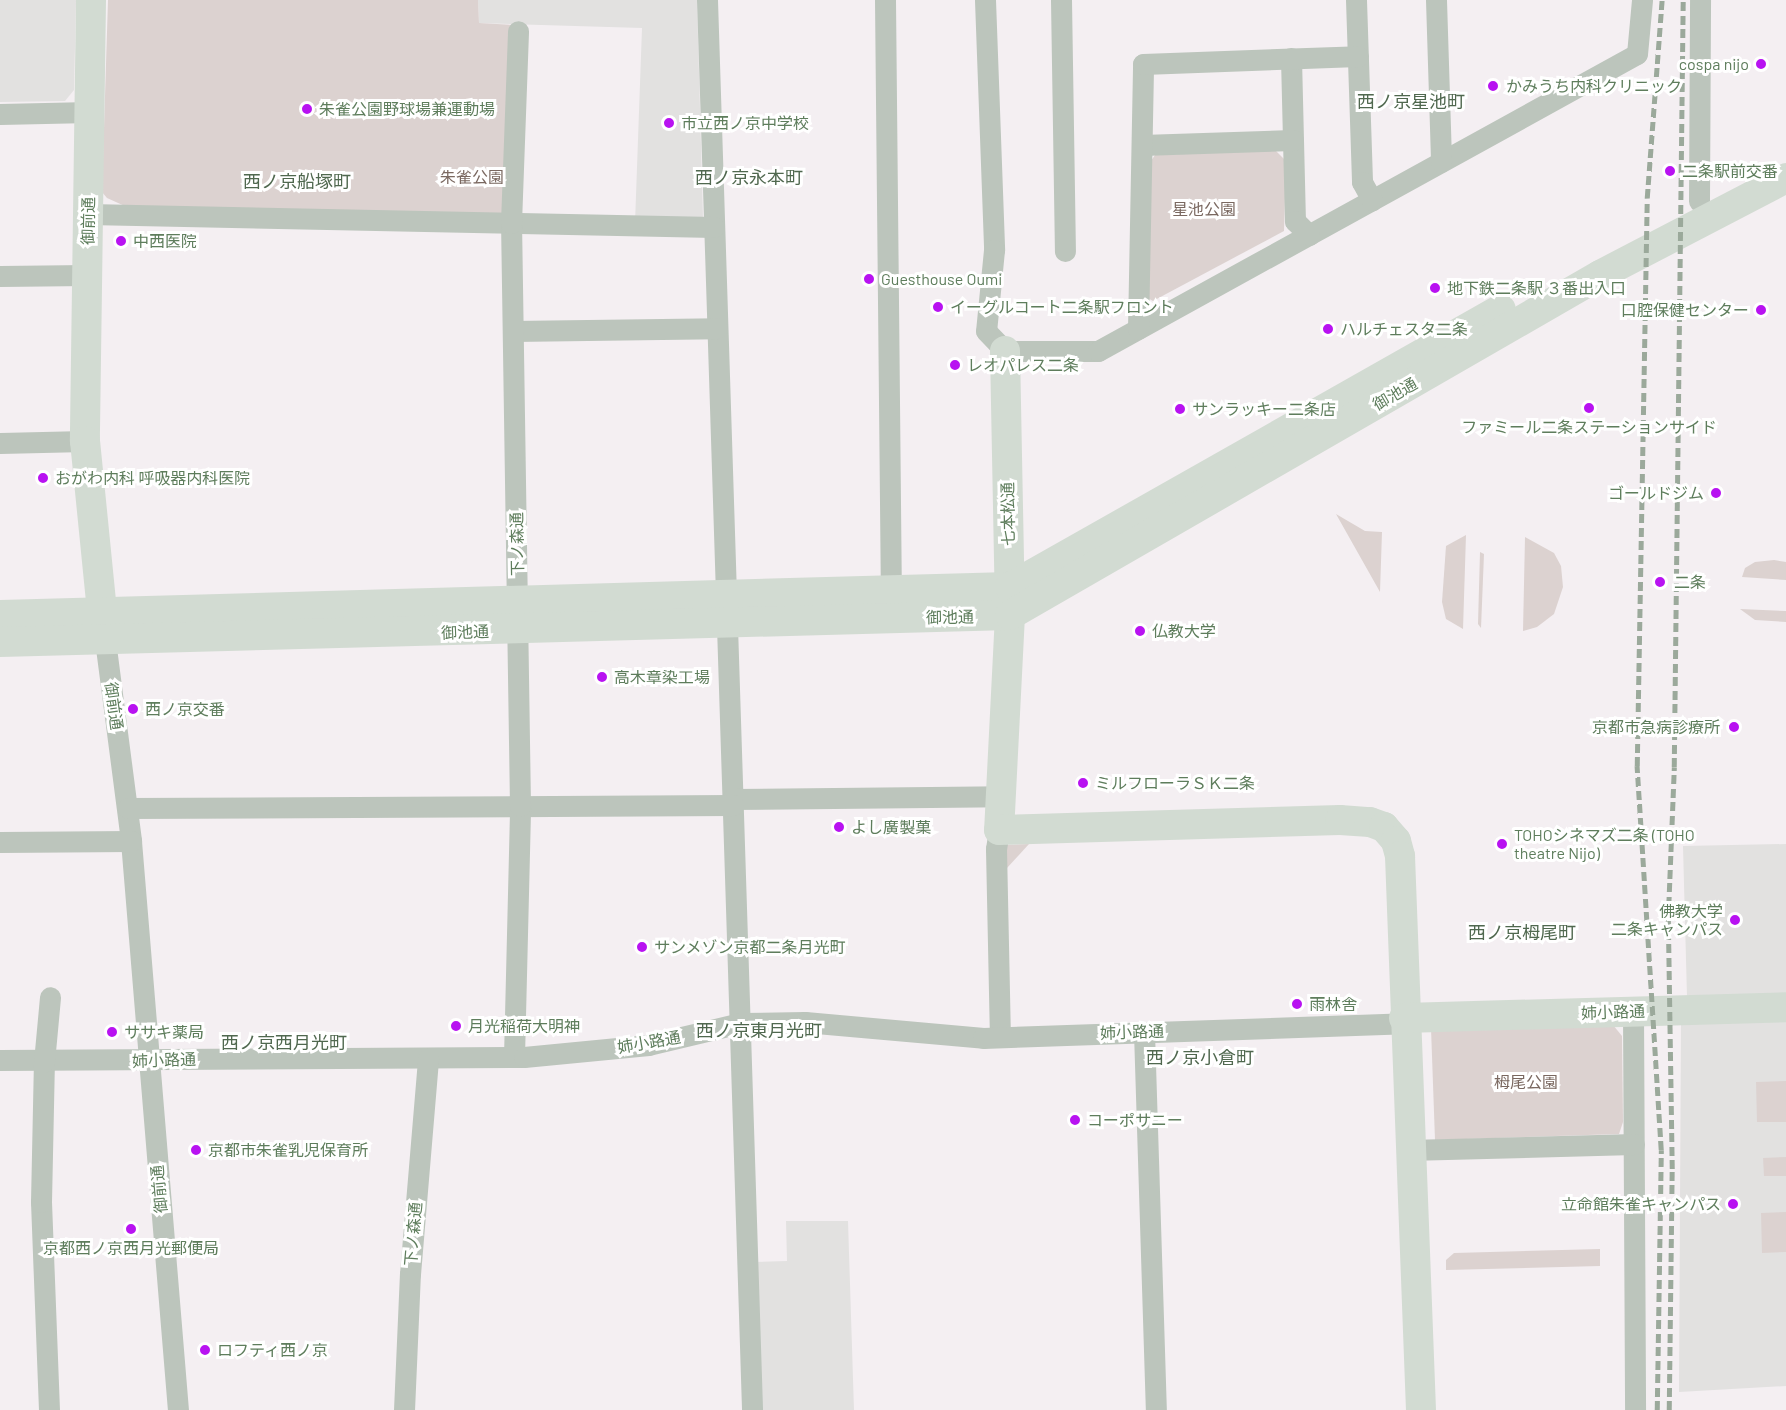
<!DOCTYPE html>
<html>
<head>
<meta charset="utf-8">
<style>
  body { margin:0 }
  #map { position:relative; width:1786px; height:1410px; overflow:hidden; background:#f4eff2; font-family:Barlow,"Noto Sans JP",sans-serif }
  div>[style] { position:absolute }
  .built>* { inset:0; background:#e2e1e0 }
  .green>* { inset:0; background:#dcd2d0 }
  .street>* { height:21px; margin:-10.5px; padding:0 10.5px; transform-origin:10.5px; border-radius:10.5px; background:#bcc5bc }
  .secondary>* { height:30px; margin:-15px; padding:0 15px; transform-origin:15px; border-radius:15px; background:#d2dbd2 }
  .rail>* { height:4.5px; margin-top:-2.25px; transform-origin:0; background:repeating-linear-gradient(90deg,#9ba99b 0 9px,transparent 0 13.5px) }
  .dots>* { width:16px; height:16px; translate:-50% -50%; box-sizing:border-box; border:3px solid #fff; border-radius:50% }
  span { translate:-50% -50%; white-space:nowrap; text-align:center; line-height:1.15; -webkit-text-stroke:6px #fff; paint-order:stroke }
  .poi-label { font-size:16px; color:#5e7d5c }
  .right { translate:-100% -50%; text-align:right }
  .left { translate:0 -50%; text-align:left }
  .park-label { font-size:16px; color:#7a6860 }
  .street-label { font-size:16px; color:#5e7d5c }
  .neighbourhood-label { font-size:18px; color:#50684f }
</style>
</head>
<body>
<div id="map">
  <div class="built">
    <div style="clip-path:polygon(0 0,76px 0,74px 90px,65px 101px,0 102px)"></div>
    <div style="clip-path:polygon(478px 0,697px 0,703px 218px,635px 223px,642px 28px,479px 23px)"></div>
    <div style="clip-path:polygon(1786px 844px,1786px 994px,1687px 997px,1683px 846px)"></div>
    <div style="clip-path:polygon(1786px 1020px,1786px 1386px,1679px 1392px,1681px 1022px)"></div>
    <div style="clip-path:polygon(786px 1221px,848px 1221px,854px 1410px,760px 1410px,754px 1262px,787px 1261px)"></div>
  </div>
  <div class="green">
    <div style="clip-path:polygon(108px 0,478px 0,479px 23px,513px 25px,504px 215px,127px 207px,107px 198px,102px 192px)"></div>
    <div style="clip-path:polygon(1275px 150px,1286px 161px,1284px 231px,1153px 301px,1146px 297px,1149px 164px,1155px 155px)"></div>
    <div style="clip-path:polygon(1336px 514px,1365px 531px,1382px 532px,1380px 592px)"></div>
    <div style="clip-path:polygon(1466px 535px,1463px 629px,1446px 619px,1442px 602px,1446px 546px)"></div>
    <div style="clip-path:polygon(1525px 537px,1554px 553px,1561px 566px,1563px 587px,1554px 614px,1537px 627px,1523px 631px)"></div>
    <div style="clip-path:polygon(1480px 552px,1484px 554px,1481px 628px,1478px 624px)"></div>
    <div style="clip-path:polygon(1774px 560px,1786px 562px,1786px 580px,1742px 577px,1745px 568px,1755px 562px)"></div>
    <div style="clip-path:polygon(1740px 609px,1786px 611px,1786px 622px,1755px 620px)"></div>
    <div style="clip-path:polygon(1029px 844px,1007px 868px,1003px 868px,1007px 845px)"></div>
    <div style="clip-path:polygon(1613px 1025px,1622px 1036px,1623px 1122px,1619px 1134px,1435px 1140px,1431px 1028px)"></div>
    <div style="clip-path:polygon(1786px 1081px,1786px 1122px,1757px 1122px,1756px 1082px)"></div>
    <div style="clip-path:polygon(1786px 1157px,1786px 1176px,1764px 1176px,1763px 1158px)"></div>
    <div style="clip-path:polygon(1786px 1212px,1786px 1252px,1762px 1253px,1761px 1213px)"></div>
    <div style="clip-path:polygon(1600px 1249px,1600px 1266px,1446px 1270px,1446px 1260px,1454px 1253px)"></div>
  </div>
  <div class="street">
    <div style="left:707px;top:0;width:1411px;rotate:88.17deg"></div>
    <div style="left:885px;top:0;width:602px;rotate:89.43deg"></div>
    <div style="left:985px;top:0;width:250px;rotate:87.9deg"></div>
    <div style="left:994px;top:250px;width:81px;rotate:95.6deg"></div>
    <div style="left:986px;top:331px;width:28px;rotate:46deg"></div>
    <div style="left:1005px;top:351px;width:93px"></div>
    <div style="left:1098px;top:351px;width:615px;rotate:-28.86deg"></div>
    <div style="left:1637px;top:54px;width:54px;rotate:-84.7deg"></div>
    <div style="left:1061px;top:0;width:251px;rotate:89.1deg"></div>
    <div style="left:1356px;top:0;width:182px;rotate:88.1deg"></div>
    <div style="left:1362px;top:182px;width:21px;rotate:61deg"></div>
    <div style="left:1436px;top:0;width:162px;rotate:88.2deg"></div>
    <div style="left:1291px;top:58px;width:163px;rotate:88.6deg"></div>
    <div style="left:1295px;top:221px;width:20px;rotate:45deg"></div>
    <div style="left:0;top:114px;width:90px;rotate:-1.3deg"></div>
    <div style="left:1142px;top:145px;width:151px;rotate:-1.9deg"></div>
    <div style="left:1699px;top:201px;width:201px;rotate:-89.7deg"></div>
    <div style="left:88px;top:214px;width:626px;rotate:1.19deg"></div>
    <div style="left:0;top:276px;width:87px;rotate:-0.7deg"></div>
    <div style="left:1138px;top:329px;width:265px;rotate:-88.9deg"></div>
    <div style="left:1143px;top:64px;width:215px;rotate:-2.1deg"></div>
    <div style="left:513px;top:331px;width:204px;rotate:-0.8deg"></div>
    <div style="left:0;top:443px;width:85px;rotate:-1.3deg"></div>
    <div style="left:105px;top:640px;width:203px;rotate:82.6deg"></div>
    <div style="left:131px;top:841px;width:571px;rotate:85.28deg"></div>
    <div style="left:732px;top:799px;width:270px;rotate:-0.6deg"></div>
    <div style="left:128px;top:808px;width:605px;rotate:-0.28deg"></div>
    <div style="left:999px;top:830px;width:19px;rotate:99deg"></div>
    <div style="left:996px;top:849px;width:188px;rotate:88.8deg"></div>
    <div style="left:0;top:842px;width:131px;rotate:-0.4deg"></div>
    <div style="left:1633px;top:1012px;width:398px;rotate:89.7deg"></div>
    <div style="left:1144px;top:1032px;width:378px;rotate:88.2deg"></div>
    <div style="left:514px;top:1057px;width:251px;rotate:-88.6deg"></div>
    <div style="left:520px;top:806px;width:583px;rotate:-90.88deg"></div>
    <div style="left:511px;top:223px;width:192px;rotate:-87.9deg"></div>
    <div style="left:0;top:1060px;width:524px;rotate:-0.33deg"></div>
    <div style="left:524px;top:1057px;width:125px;rotate:-5.5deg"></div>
    <div style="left:648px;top:1045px;width:95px;rotate:-13.4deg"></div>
    <div style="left:740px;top:1023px;width:65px;rotate:-0.9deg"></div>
    <div style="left:805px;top:1022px;width:179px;rotate:5.1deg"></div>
    <div style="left:983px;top:1038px;width:422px;rotate:-2deg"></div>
    <div style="left:1408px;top:1150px;width:226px;rotate:-1.5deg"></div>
    <div style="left:49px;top:1410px;width:208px;rotate:-92.2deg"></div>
    <div style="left:41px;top:1202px;width:140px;rotate:-88.8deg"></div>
    <div style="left:44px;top:1062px;width:65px;rotate:-84.7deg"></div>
    <div style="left:404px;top:1410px;width:136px;rotate:-87.5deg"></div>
    <div style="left:410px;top:1274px;width:216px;rotate:-85.2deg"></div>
  </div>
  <div class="secondary">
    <div style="left:91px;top:0;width:441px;rotate:90.8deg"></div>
    <div style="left:85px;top:441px;width:192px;rotate:84.3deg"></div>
    <div style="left:1005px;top:351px;width:264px;rotate:88.9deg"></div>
    <div style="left:1010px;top:615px;width:215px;rotate:92.9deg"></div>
    <div style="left:999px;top:830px;width:341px;rotate:-1.7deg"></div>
    <div style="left:1340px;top:820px;width:30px;rotate:4deg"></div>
    <div style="left:1370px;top:822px;width:15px;rotate:20deg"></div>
    <div style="left:1384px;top:827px;width:18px;rotate:49deg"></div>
    <div style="left:1396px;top:841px;width:16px;rotate:75deg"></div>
    <div style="left:1400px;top:856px;width:554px;rotate:87.83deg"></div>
    <div style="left:0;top:615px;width:1010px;rotate:-1.59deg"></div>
    <div style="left:1010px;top:587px;width:564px;rotate:-29.52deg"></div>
    <div style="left:0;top:642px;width:1010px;rotate:-1.53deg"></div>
    <div style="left:1010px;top:615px;width:681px;rotate:-29.95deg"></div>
    <div style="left:1600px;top:275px;width:210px;rotate:-27.5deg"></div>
    <div style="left:1404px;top:1018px;width:382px;rotate:-1.6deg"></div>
  </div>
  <div class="rail">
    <div style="left:1657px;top:1410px;width:260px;rotate:-89.1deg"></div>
    <div style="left:1661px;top:1150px;width:385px;rotate:-93.6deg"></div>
    <div style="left:1637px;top:766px;width:568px;rotate:-88.99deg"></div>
    <div style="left:1647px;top:198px;width:199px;rotate:-85.7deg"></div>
    <div style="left:1669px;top:1410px;width:241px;rotate:-89.3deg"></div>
    <div style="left:1672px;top:1169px;width:250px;rotate:-90.9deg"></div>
    <div style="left:1668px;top:919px;width:152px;rotate:-87.7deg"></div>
    <div style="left:1674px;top:767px;width:767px;rotate:-89.33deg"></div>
  </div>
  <div class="dots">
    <div style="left:1761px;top:64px;background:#b812f1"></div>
    <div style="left:1493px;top:86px;background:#b812f1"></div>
    <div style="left:307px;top:109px;background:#b812f1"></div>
    <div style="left:669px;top:123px;background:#b812f1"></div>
    <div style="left:1670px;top:171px;background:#b812f1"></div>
    <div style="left:121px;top:241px;background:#b812f1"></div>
    <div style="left:869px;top:279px;background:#b812f1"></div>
    <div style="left:1435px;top:288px;background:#b812f1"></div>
    <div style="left:938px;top:307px;background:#b812f1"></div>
    <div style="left:1761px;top:310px;background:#b812f1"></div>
    <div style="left:1328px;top:329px;background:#b812f1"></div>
    <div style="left:955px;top:365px;background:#b812f1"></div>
    <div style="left:1589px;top:408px;background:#b812f1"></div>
    <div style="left:1180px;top:409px;background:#b812f1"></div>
    <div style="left:43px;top:478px;background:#b812f1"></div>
    <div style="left:1716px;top:493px;background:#b812f1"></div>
    <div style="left:1660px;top:582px;background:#b812f1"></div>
    <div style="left:1140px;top:631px;background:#b812f1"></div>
    <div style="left:602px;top:677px;background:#b812f1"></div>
    <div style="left:133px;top:709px;background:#b812f1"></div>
    <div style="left:1734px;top:727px;background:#b812f1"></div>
    <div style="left:1083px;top:783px;background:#b812f1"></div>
    <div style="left:839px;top:827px;background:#b812f1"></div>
    <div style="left:1502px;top:844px;background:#b812f1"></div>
    <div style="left:1735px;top:920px;background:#b812f1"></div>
    <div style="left:642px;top:947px;background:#b812f1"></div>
    <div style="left:1297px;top:1004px;background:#b812f1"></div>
    <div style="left:456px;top:1026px;background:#b812f1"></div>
    <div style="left:112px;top:1032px;background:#b812f1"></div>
    <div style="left:1075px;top:1120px;background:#b812f1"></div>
    <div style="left:196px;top:1150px;background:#b812f1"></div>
    <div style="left:1733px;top:1204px;background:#b812f1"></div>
    <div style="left:131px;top:1229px;background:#b812f1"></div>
    <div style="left:205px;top:1350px;background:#b812f1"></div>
  </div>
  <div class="poi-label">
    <span class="right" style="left:1749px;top:64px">cospa nijo</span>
    <span class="left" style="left:1506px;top:86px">かみうち内科クリニック</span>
    <span class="left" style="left:319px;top:109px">朱雀公園野球場兼運動場</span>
    <span class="left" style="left:681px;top:123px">市立西ノ京中学校</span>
    <span class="left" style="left:1682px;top:171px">二条駅前交番</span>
    <span class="left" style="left:133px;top:241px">中西医院</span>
    <span class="left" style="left:881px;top:279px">Guesthouse Oumi</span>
    <span class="left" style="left:1447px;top:288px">地下鉄二条駅 ３番出入口</span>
    <span class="left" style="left:950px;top:307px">イーグルコート二条駅フロント</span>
    <span class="right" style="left:1749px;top:310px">口腔保健センター</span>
    <span class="left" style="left:1340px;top:329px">ハルチェスタ二条</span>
    <span class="left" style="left:967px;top:365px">レオパレス二条</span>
    <span class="left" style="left:1192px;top:409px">サンラッキー二条店</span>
    <span style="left:1589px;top:427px">ファミール二条ステーションサイド</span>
    <span class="left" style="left:55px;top:478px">おがわ内科 呼吸器内科医院</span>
    <span class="right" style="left:1704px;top:493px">ゴールドジム</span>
    <span class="left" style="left:1674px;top:582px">二条</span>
    <span class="left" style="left:1152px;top:631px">仏教大学</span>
    <span class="left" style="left:614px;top:677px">高木章染工場</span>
    <span class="left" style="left:145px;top:709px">西ノ京交番</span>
    <span class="right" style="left:1720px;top:727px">京都市急病診療所</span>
    <span class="left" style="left:1095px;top:783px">ミルフローラＳＫ二条</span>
    <span class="left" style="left:851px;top:827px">よし廣製菓</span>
    <span class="left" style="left:1514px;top:844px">TOHOシネマズ二条 (TOHO<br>theatre Nijo)</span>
    <span class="right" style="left:1723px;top:920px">佛教大学<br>二条キャンパス</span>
    <span class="left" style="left:654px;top:947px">サンメゾン京都二条月光町</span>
    <span class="left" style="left:1309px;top:1004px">雨林舎</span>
    <span class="left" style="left:468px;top:1026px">月光稲荷大明神</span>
    <span class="left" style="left:124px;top:1032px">ササキ薬局</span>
    <span class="left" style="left:1087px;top:1120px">コーポサニー</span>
    <span class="left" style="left:208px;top:1150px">京都市朱雀乳児保育所</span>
    <span class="right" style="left:1721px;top:1204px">立命館朱雀キャンパス</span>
    <span style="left:131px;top:1248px">京都西ノ京西月光郵便局</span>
    <span class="left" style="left:217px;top:1350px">ロフティ西ノ京</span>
  </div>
  <div class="park-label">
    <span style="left:472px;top:177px">朱雀公園</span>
    <span style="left:1204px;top:209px">星池公園</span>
    <span style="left:1526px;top:1082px">栂尾公園</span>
  </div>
  <div class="street-label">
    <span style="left:88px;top:221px;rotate:-89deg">御前通</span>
    <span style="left:1395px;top:394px;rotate:-30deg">御池通</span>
    <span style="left:1008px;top:514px;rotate:-91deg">七本松通</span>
    <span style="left:517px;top:544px;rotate:-91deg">下ノ森通</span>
    <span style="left:950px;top:617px;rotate:-1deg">御池通</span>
    <span style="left:465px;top:632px;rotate:-2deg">御池通</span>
    <span style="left:114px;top:706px;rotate:82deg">御前通</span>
    <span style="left:1613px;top:1012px;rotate:-2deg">姉小路通</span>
    <span style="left:1132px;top:1032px;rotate:-2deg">姉小路通</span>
    <span style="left:649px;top:1042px;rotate:-10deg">姉小路通</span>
    <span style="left:164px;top:1060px;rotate:-2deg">姉小路通</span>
    <span style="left:159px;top:1189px;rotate:-95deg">御前通</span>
    <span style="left:413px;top:1234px;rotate:-85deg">下ノ森通</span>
  </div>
  <div class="neighbourhood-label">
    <span style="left:1411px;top:101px">西ノ京星池町</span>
    <span style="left:749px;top:177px">西ノ京永本町</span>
    <span style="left:297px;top:181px">西ノ京船塚町</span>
    <span style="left:1522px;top:932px">西ノ京栂尾町</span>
    <span style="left:759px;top:1030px">西ノ京東月光町</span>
    <span style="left:284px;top:1042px">西ノ京西月光町</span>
    <span style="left:1200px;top:1057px">西ノ京小倉町</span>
  </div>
</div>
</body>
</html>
